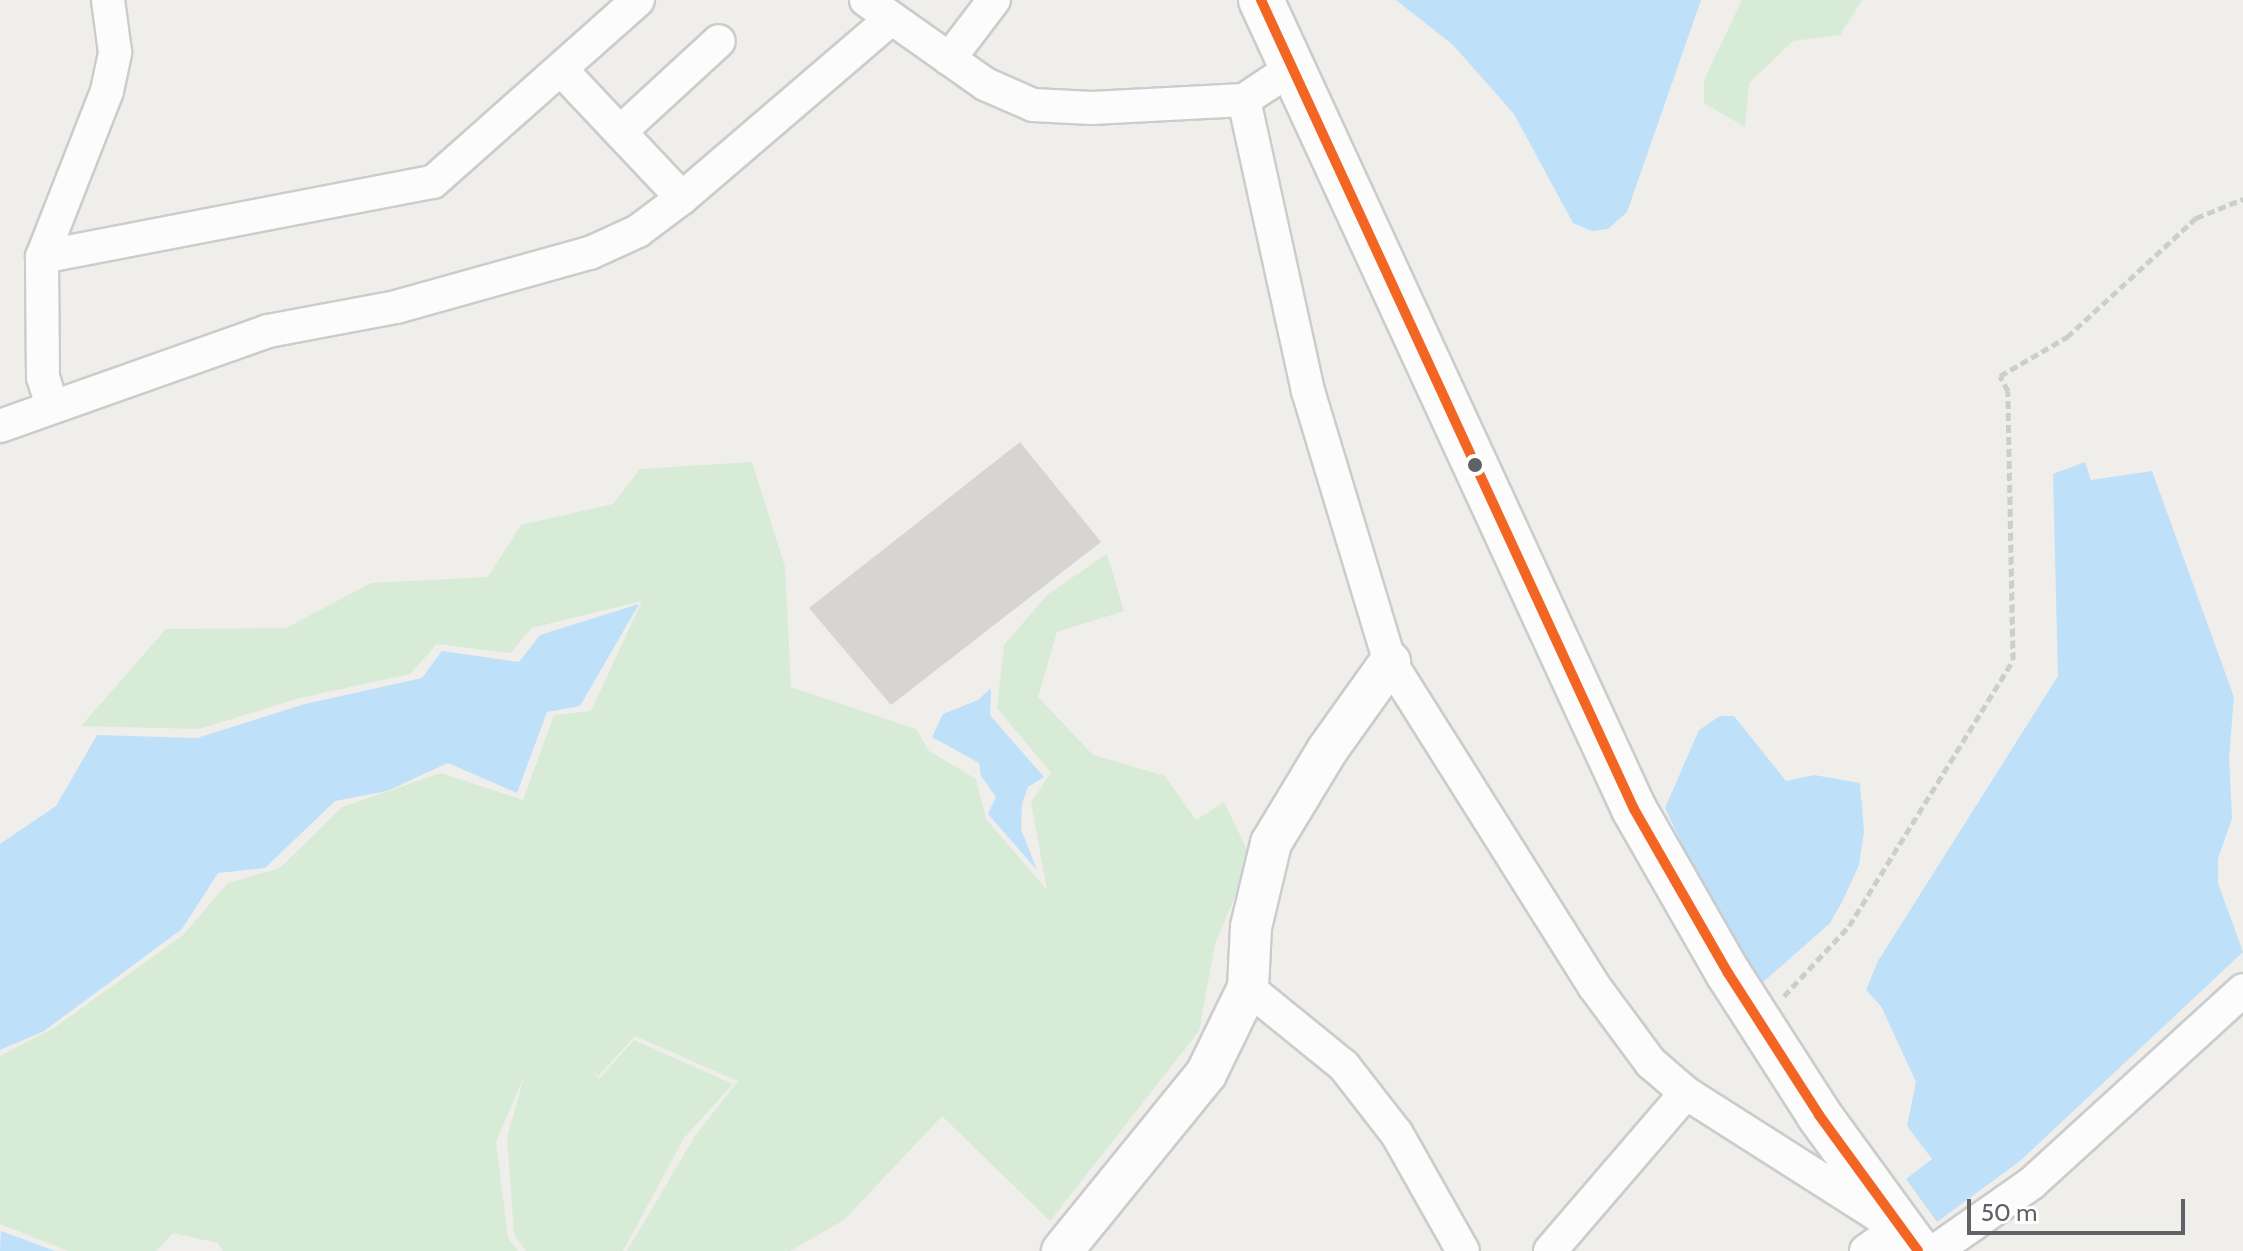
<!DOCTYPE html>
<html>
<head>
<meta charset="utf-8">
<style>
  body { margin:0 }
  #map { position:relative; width:2243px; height:1251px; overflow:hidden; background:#efeeea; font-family:Cabin,sans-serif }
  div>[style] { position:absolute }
  .green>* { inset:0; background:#d8ebd6 }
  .water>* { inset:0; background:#bfe0f9 }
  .building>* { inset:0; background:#d6d5d3 }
  .path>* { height:5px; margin-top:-2.5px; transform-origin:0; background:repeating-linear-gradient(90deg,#cacfcc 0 8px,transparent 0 12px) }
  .roads { filter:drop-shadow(2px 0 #cbcccc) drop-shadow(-2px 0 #cbcccc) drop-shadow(0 2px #cbcccc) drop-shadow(0 -2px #cbcccc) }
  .minor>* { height:32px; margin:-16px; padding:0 16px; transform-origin:16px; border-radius:16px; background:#fdfcfc }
  .tertiary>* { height:40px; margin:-20px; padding:0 20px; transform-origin:20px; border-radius:20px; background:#fdfcfc }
  .secondary>* { height:44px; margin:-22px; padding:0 22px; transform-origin:22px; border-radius:22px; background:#fdfcfc }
  .bus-1>* { height:10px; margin:-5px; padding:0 5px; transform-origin:5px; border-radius:5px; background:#f26522 }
  .dots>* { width:22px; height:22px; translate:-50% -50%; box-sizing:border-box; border:4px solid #fff; border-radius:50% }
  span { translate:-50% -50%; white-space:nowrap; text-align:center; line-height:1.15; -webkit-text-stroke:7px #fff; paint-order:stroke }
  .scale { position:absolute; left:1967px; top:1199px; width:218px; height:36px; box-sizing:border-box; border:4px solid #5f6368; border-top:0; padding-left:10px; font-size:24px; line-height:28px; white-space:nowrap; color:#5f6368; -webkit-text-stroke:6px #fff; paint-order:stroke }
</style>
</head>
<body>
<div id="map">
  <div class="green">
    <div style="clip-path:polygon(1742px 0,1862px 0,1840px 35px,1793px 41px,1749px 83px,1745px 127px,1704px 103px,1704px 80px)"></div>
    <div style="clip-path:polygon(752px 462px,785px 567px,791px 687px,916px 729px,929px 751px,976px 779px,986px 819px,1047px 890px,1031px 802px,1051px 773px,997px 708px,1004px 645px,1048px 594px,1107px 554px,1124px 611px,1057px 632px,1038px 697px,1093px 755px,1165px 776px,1196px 820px,1224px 802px,1251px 858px,1215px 944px,1199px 1031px,1050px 1221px,942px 1116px,844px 1220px,790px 1251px,627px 1251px,695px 1136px,738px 1081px,635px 1036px,598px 1076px,590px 1068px,599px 1079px,634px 1040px,733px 1084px,684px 1138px,623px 1251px,526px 1251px,514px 1235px,507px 1138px,524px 1076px,496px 1142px,508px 1238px,518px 1251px,223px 1251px,218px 1243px,173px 1233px,156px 1251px,68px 1251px,0 1224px,0 1056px,54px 1028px,183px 935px,228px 883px,280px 868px,342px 807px,441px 773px,523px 800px,554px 715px,591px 711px,642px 601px,531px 628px,511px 653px,437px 644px,410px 674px,300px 698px,199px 729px,81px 726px,166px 629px,286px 628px,371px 583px,488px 577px,521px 525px,613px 504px,640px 469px)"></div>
  </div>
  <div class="water">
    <div style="clip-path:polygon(1396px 0,1701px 0,1627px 212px,1608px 229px,1592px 231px,1573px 223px,1514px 114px,1453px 45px)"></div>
    <div style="clip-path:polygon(2085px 462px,2091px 480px,2152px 471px,2234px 697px,2229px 757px,2232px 818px,2218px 859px,2218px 883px,2243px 952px,2020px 1161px,1937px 1222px,1906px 1179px,1932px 1159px,1907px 1126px,1916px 1082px,1881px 1006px,1866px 990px,1878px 961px,2058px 676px,2053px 474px)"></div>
    <div style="clip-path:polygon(639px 604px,580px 706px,547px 712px,517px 793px,448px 763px,387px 791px,335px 801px,265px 868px,218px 873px,182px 929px,44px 1031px,0 1050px,0 844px,56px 806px,97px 735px,197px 738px,305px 704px,422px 678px,442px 651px,519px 662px,540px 635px)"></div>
    <div style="clip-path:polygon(991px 688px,990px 715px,1044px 777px,1028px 787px,1022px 804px,1021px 829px,1037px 870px,988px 814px,996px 797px,981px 776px,979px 763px,932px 737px,943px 714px,978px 700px)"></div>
    <div style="clip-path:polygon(1720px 716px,1734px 716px,1786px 781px,1814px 775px,1860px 783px,1864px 832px,1859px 865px,1843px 900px,1830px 923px,1762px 983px,1692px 865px,1665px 808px,1699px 730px)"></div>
    <div style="clip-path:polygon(1px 1231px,55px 1251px,0 1251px)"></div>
  </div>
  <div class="building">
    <div style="clip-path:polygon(1020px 442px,1101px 542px,891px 705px,809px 608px)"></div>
  </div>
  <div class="path">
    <div style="left:1784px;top:996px;width:96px;rotate:-47.1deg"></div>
    <div style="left:1849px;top:926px;width:312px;rotate:-58.3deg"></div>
    <div style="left:2013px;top:660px;width:269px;rotate:-91.1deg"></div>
    <div style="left:2008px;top:391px;width:17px;rotate:-118deg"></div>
    <div style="left:2000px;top:376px;width:78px;rotate:-30.2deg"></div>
    <div style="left:2067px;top:337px;width:176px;rotate:-42.7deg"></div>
    <div style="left:2196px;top:218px;width:51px;rotate:-22deg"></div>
  </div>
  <div class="roads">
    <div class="minor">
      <div style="left:866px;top:0;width:146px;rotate:35.2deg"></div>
      <div style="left:985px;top:84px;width:52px;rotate:23.6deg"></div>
      <div style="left:1033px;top:105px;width:59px;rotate:2.9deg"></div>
      <div style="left:1092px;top:108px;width:152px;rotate:-3deg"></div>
      <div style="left:1244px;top:100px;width:58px;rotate:-33.7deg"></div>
      <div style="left:949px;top:59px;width:74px;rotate:-52.7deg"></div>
      <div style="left:570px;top:79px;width:163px;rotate:46.7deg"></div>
      <div style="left:1244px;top:100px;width:298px;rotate:77.6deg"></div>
      <div style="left:1308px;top:391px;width:283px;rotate:73.2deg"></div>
      <div style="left:1390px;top:662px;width:383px;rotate:57.8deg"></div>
      <div style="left:1594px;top:986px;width:96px;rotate:53.5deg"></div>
      <div style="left:1651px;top:1063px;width:46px;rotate:40.6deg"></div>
      <div style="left:1686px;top:1093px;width:242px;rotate:32.5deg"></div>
      <div style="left:620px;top:132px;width:134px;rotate:-42.6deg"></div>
      <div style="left:42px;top:257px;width:398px;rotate:-10.9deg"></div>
      <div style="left:433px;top:182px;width:274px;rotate:-41.6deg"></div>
      <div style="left:52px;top:405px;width:29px;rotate:-108deg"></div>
      <div style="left:43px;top:377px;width:120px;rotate:-90.5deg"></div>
      <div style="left:42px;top:257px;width:178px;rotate:-68.6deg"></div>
      <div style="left:107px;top:91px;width:40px;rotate:-78deg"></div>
      <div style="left:115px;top:52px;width:52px;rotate:-97.7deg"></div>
      <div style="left:0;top:426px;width:284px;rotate:-19.5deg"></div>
      <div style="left:268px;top:331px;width:130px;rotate:-10.6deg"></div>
      <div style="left:396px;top:307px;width:201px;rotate:-15.6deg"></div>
      <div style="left:590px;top:253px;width:53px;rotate:-24.6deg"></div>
      <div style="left:638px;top:231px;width:55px;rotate:-36.9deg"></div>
      <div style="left:682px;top:198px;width:275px;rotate:-40.6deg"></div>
      <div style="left:1248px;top:988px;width:124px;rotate:39.1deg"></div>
      <div style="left:1344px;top:1066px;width:86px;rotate:52.1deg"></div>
      <div style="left:1397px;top:1134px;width:134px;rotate:60.6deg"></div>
      <div style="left:1550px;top:1251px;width:208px;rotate:-49.3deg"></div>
      <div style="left:1866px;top:1251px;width:19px;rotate:-36deg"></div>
      <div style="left:1881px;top:1240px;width:26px;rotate:-13deg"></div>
      <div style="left:1935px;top:1251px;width:118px;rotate:-35deg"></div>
      <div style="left:2032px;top:1183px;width:286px;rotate:-42.4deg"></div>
    </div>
    <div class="tertiary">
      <div style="left:1062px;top:1251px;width:228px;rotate:-50.9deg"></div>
      <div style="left:1206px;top:1074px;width:96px;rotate:-64deg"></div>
      <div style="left:1248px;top:988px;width:61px;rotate:-87.2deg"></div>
      <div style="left:1251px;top:927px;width:86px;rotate:-76.6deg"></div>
      <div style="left:1271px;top:843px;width:110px;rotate:-58.8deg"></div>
      <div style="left:1328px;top:749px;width:107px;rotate:-54.5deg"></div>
    </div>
    <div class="secondary">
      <div style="left:1261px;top:0;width:891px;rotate:65.25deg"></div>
      <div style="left:1634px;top:809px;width:189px;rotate:60.2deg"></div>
      <div style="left:1728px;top:973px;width:169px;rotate:57.3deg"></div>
      <div style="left:1819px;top:1115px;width:168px;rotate:53.9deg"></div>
    </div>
  </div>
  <div class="bus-1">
    <div style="left:1261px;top:0;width:891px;rotate:65.25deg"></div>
    <div style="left:1634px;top:809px;width:189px;rotate:60.2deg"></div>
    <div style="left:1728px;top:973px;width:169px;rotate:57.3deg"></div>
    <div style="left:1819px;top:1115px;width:168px;rotate:53.9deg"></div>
  </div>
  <div class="dots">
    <div style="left:1475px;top:465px;background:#5f6368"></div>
  </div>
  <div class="scale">50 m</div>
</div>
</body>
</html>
